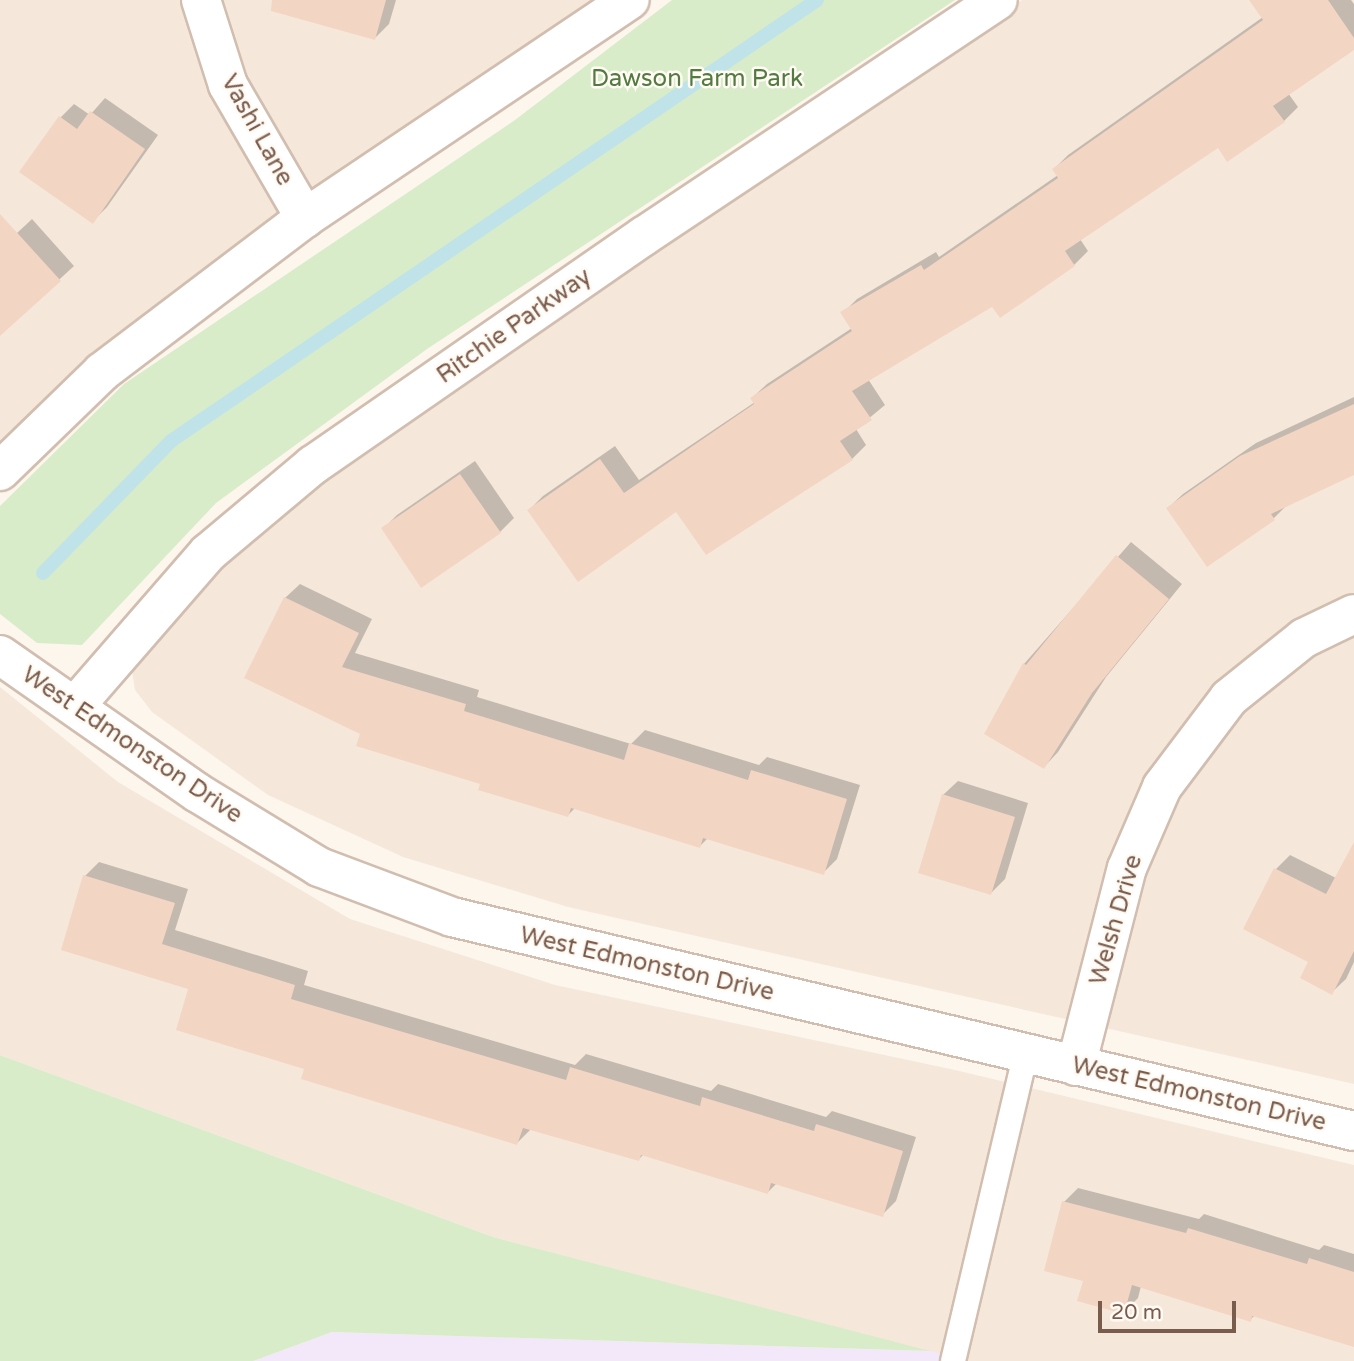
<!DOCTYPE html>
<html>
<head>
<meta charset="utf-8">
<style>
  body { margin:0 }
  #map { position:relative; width:1354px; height:1361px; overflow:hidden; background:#fdf6ec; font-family:"Varela Round",sans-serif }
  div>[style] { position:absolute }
  .residential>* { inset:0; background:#f5e8da }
  .education>* { inset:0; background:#f3e8fa }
  .green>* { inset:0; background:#d8ecc9 }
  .shadow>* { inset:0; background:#0003 }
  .stream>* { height:14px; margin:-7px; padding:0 7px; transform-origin:7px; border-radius:7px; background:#bfe3e8 }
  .building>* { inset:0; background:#f3d5c3 }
  .roads { filter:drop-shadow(2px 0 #d1beb0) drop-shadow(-2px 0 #d1beb0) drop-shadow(0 2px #d1beb0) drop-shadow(0 -2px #d1beb0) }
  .lane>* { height:24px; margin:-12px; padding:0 12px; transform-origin:12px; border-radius:12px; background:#fff }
  .street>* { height:38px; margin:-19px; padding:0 19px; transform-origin:19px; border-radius:19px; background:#fff }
  .secondary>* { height:38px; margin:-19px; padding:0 19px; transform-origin:19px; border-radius:19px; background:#fff }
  span { translate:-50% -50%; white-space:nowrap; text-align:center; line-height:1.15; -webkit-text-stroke:5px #fffaf3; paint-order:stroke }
  .park-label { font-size:24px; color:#537a41 }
  .street-label { font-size:24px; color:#7a5c4d }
  .scale { position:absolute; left:1098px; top:1301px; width:138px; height:32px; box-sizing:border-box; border:4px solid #7a5c4d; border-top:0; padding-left:9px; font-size:21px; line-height:24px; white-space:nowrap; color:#7a5c4d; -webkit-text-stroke:5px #fffaf3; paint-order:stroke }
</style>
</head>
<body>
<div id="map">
  <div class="residential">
    <div style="clip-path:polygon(0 0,605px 0,0 451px)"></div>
    <div style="clip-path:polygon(1022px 0,1354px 0,1354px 1084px,568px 907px,403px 857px,268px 795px,152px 712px,135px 690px,131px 665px,215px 560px,425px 402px)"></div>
    <div style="clip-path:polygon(0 687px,118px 782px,350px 919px,555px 985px,955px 1070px,1354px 1165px,1354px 1361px,964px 1361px,493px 1237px,0 1055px)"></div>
  </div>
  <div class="education">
    <div style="clip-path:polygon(332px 1332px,930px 1351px,967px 1361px,253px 1361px)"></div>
  </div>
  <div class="green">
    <div style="clip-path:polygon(672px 0,955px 0,427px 349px,216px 503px,82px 645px,37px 643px,0 614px,0 506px,124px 384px,515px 120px)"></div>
    <div style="clip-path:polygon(0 1055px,493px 1237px,930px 1351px,332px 1332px,253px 1361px,0 1361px)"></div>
  </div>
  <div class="shadow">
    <div style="clip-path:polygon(318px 0,396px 0,389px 24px,375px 38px)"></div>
    <div style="clip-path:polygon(1261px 0,1351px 0,1354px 4px,1354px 48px,1288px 93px,1298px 107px,1284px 121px,1218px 146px,1080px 239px,1088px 251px,1074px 265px,993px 305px,868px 379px,885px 405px,856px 429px,866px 445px,852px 459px,811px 486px,677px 509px,529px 510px,543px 496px,615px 446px,639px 480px,755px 402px,752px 398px,767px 384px,852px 328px,843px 313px,857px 299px,936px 252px,939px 257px,1058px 175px,1054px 169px,1068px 155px,1263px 17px)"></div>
    <div style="clip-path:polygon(105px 98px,158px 135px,107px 207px,93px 221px,60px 118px,74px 104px,90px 115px)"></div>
    <div style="clip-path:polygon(32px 219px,74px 266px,0 334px,0 249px)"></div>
    <div style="clip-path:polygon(1354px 397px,1354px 473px,1288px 504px,1274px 518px,1208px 564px,1168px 508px,1183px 494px,1256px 443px)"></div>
    <div style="clip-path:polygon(475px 461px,514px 518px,500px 532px,383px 529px,397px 515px)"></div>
    <div style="clip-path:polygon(1131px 542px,1182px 584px,1106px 677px,1058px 752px,1044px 767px,1024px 664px)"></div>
    <div style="clip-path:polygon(300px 584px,372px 619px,355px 653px,479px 690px,477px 697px,631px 744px,645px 730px,759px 765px,767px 757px,860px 785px,837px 859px,823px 873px,708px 838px,700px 846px,575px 808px,568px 815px,362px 733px,285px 598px)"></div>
    <div style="clip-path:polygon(958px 781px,1028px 803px,1005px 879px,991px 893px,943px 795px)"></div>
    <div style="clip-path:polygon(1290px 855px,1336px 878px,1354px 863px,1354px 962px,1346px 979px,1331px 993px,1310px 961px,1276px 869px)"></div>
    <div style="clip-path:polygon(99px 862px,188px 889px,175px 930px,308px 971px,304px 985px,575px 1065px,586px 1054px,711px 1091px,718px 1084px,826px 1117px,832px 1111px,916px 1137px,896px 1201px,882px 1215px,777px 1183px,768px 1192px,644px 1154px,639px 1159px,532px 1128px,517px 1143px,307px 1068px,191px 988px,85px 876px)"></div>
    <div style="clip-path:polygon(1078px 1188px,1199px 1219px,1204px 1214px,1319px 1250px,1324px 1245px,1354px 1254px,1354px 1344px,1255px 1315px,1250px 1320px,1141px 1286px,1138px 1298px,1124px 1312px,1085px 1279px,1064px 1202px)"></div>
  </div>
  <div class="stream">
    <div style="left:43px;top:573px;width:184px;rotate:-45.9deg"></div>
    <div style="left:171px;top:441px;width:782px;rotate:-34.32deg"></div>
  </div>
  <div class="building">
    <div style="clip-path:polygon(272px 0,386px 0,375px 40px,271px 11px)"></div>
    <div style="clip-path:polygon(1249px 0,1328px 0,1354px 38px,1354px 50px,1273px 106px,1285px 122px,1227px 162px,1218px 148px,1065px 251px,1075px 266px,1000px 318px,992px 307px,852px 391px,872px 420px,840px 441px,853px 460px,706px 555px,676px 512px,578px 582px,527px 510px,600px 459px,624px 493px,754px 404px,750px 398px,852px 331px,840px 312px,921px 265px,924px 270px,1058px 178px,1052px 169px,1263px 20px)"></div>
    <div style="clip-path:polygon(90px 111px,145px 149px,93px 224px,19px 172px,59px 116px,77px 129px)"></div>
    <div style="clip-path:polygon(0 214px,61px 281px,0 336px)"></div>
    <div style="clip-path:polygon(1354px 404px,1354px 475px,1271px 514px,1275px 520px,1207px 567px,1166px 508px,1240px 456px)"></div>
    <div style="clip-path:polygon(460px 474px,501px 533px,421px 588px,381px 528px)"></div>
    <div style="clip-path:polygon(1116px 555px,1169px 599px,1092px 693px,1044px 769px,984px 734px,1023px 663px,1026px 665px)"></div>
    <div style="clip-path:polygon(284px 597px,359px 633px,342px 667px,466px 704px,464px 711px,624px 760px,629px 743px,748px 780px,751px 770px,847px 799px,824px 875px,703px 838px,700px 848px,571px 808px,568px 817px,478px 790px,480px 784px,356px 746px,360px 734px,244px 678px)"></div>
    <div style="clip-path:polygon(942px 794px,1015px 817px,991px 895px,918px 873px)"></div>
    <div style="clip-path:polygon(1354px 842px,1354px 951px,1332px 995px,1300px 978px,1308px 962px,1243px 929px,1274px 868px,1326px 894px)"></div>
    <div style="clip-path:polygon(83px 875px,175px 903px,162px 944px,295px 985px,291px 999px,566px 1080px,570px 1067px,700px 1106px,702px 1097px,814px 1131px,816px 1124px,903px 1151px,883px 1217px,771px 1183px,768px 1194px,641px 1155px,639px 1161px,523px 1128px,517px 1145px,301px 1079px,304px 1069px,176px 1030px,188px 989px,61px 950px)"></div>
    <div style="clip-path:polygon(1062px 1201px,1186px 1233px,1188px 1228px,1307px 1264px,1309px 1258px,1354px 1272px,1354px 1347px,1252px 1316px,1251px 1322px,1132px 1285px,1124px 1314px,1077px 1301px,1083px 1281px,1044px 1271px)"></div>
  </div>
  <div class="roads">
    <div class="lane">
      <div style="left:953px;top:1361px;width:317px;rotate:-76.7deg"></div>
    </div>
    <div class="street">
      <div style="left:201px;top:0;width:89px;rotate:72.4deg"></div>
      <div style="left:228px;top:85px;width:154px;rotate:59.9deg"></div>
      <div style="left:0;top:471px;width:142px;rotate:-44.1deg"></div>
      <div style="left:102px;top:372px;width:255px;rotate:-37.2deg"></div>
      <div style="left:305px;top:218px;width:391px;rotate:-33.9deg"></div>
      <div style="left:75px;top:706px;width:203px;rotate:-49deg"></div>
      <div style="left:208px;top:553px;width:137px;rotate:-40deg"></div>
      <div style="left:313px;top:465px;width:402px;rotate:-34.7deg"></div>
      <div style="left:644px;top:236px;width:425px;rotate:-33.7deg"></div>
      <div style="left:1076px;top:1066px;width:204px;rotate:-75.6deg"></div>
      <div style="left:1127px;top:868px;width:88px;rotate:-66.6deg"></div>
      <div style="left:1162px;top:787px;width:111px;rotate:-53deg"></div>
      <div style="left:1229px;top:698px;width:96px;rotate:-38.7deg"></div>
      <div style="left:1304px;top:638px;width:55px;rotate:-25.6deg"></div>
    </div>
    <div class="secondary">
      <div style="left:0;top:655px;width:241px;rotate:34.9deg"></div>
      <div style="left:198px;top:793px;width:142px;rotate:31.4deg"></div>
      <div style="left:319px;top:867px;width:142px;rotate:20.6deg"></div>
      <div style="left:452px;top:917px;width:927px;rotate:13.35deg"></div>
    </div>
  </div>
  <div class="park-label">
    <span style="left:697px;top:79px">Dawson Farm Park</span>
  </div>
  <div class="street-label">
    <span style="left:257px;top:130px;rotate:61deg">Vashi Lane</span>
    <span style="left:514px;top:326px;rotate:-35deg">Ritchie Parkway</span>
    <span style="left:132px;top:745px;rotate:34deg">West Edmonston Drive</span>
    <span style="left:1116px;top:920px;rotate:-74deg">Welsh Drive</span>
    <span style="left:647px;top:964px;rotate:13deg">West Edmonston Drive</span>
    <span style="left:1199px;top:1094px;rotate:13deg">West Edmonston Drive</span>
  </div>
  <div class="scale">20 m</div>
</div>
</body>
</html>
